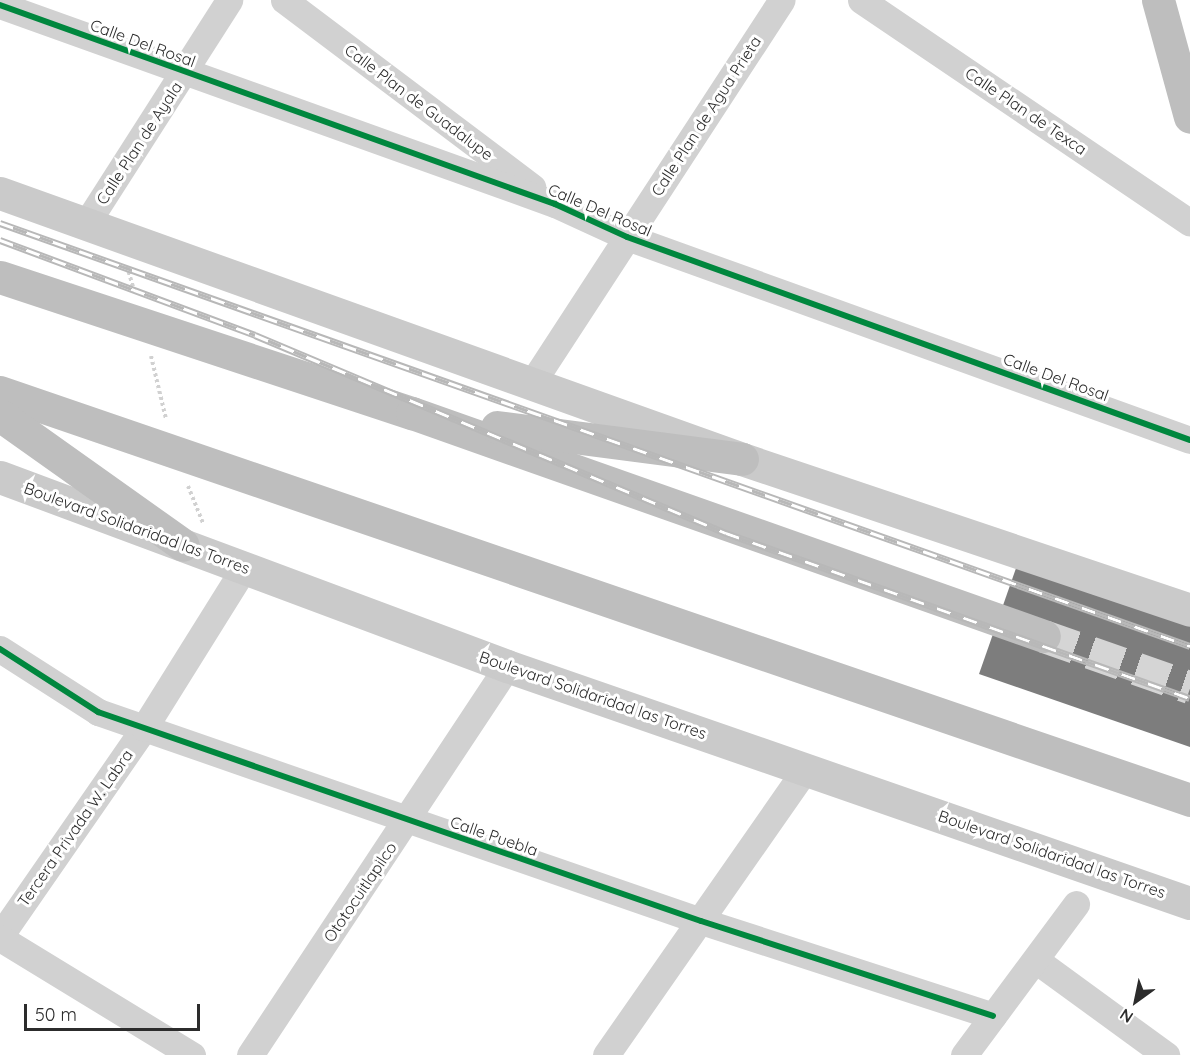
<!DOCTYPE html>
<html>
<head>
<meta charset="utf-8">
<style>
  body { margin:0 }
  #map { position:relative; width:1190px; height:1055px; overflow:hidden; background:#fff; font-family:Quicksand,sans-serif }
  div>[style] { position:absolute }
  .building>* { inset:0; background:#7d7d7d }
  .highway-tunnel>* { height:33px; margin-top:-16.5px; transform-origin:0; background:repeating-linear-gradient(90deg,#d5d5d5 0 33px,transparent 0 49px) }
  .path>* { height:4px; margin-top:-2px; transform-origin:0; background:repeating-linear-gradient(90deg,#d1d1d1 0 3px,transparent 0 6px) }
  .street>* { height:27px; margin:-13.5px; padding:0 13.5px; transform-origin:13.5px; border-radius:13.5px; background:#d1d1d1 }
  .secondary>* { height:33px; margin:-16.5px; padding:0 16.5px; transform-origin:16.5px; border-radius:16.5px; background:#cacaca }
  .highway>* { height:33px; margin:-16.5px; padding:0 16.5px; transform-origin:16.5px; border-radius:16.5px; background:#bebebe }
  .rail>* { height:7px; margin-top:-3.5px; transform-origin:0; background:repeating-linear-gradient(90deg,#fff 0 14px,#b8b8b8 0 28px); box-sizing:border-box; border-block:2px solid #b8b8b8 }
  .cycleway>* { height:6px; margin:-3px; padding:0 3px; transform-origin:3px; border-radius:3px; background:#00873e }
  span { translate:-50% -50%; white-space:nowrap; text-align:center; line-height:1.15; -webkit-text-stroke:6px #fff; paint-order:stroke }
  .street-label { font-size:16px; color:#2c2c2c }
  .north { position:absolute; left:1106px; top:971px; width:60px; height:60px; -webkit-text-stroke:4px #fff; paint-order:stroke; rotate:213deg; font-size:16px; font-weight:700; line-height:24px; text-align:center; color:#2c2c2c }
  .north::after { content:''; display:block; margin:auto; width:21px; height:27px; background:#2c2c2c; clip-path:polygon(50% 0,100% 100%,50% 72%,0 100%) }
  .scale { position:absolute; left:24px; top:1004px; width:176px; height:27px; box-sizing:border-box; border:3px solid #2c2c2c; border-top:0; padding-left:8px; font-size:18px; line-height:21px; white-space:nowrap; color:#2c2c2c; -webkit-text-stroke:4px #fff; paint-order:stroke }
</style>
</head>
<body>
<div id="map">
  <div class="building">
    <div style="clip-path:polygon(1021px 554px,1190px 613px,1190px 747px,979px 674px)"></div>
  </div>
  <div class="highway-tunnel">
    <div style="left:1044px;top:636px;width:155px;rotate:19.3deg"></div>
  </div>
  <div class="path">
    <div style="left:127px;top:266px;width:29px;rotate:74deg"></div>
    <div style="left:151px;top:356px;width:65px;rotate:76.6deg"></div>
    <div style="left:188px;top:486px;width:40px;rotate:68deg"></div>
  </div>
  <div class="street">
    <div style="left:284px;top:0;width:311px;rotate:37deg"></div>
    <div style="left:861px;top:0;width:397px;rotate:34.1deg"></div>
    <div style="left:0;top:5px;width:590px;rotate:19.73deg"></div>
    <div style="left:555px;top:204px;width:79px;rotate:24.6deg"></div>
    <div style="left:627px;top:237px;width:598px;rotate:19.83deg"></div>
    <div style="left:86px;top:224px;width:266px;rotate:-57.4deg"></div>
    <div style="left:532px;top:383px;width:457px;rotate:-56.9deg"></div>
    <div style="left:0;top:649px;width:117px;rotate:32.7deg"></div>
    <div style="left:98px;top:712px;width:638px;rotate:19.12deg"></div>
    <div style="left:701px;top:921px;width:307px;rotate:18deg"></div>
    <div style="left:0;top:936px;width:253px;rotate:-55.3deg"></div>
    <div style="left:144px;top:728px;width:189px;rotate:-58deg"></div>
    <div style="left:0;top:938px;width:225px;rotate:31.4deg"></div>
    <div style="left:1037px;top:961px;width:160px;rotate:36.1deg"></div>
    <div style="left:250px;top:1055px;width:466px;rotate:-56.5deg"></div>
    <div style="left:606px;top:1055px;width:350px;rotate:-55.1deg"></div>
    <div style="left:964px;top:1055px;width:188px;rotate:-53.4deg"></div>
  </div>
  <div class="secondary">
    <div style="left:0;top:193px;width:788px;rotate:19.72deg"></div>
    <div style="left:742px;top:459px;width:473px;rotate:18.6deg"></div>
    <div style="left:0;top:477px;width:541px;rotate:20.44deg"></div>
    <div style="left:507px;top:666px;width:723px;rotate:19.14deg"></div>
  </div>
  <div class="highway">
    <div style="left:1158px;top:0;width:121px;rotate:74.7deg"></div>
    <div style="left:0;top:277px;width:434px;rotate:18.3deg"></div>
    <div style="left:412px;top:413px;width:670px;rotate:19.44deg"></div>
    <div style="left:0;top:392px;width:1258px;rotate:18.92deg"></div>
    <div style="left:0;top:415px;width:224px;rotate:35.4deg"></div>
    <div style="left:497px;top:427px;width:247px;rotate:7.4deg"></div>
  </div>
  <div class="rail">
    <div style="left:0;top:223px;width:1263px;rotate:19.57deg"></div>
    <div style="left:0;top:240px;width:272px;rotate:20.4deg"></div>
    <div style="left:255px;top:335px;width:511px;rotate:22.8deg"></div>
    <div style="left:726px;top:533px;width:492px;rotate:19.6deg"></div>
  </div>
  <div class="cycleway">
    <div style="left:0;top:5px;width:590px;rotate:19.73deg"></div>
    <div style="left:555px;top:204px;width:79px;rotate:24.6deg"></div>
    <div style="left:627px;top:237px;width:598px;rotate:19.83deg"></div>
    <div style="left:0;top:649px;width:117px;rotate:32.7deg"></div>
    <div style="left:98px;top:712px;width:638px;rotate:19.12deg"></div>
    <div style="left:701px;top:921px;width:307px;rotate:18deg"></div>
  </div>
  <div class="street-label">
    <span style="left:143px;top:43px;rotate:20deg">Calle Del Rosal</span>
    <span style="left:419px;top:102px;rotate:37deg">Calle Plan de Guadalupe</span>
    <span style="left:1026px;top:111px;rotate:34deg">Calle Plan de Texca</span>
    <span style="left:706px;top:116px;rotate:-57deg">Calle Plan de Agua Prieta</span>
    <span style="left:139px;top:143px;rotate:-57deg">Calle Plan de Ayala</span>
    <span style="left:600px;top:210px;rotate:23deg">Calle Del Rosal</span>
    <span style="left:1056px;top:377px;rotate:20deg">Calle Del Rosal</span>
    <span style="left:137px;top:528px;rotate:20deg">Boulevard Solidaridad las Torres</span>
    <span style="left:593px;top:695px;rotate:19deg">Boulevard Solidaridad las Torres</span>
    <span style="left:75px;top:828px;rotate:-55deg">Tercera Privada W. Labra</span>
    <span style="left:494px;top:836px;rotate:19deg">Calle Puebla</span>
    <span style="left:1052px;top:854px;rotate:19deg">Boulevard Solidaridad las Torres</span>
    <span style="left:360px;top:892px;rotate:-56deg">Ototocuitlapilco</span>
  </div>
  <div class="north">N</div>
  <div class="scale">50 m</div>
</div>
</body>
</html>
